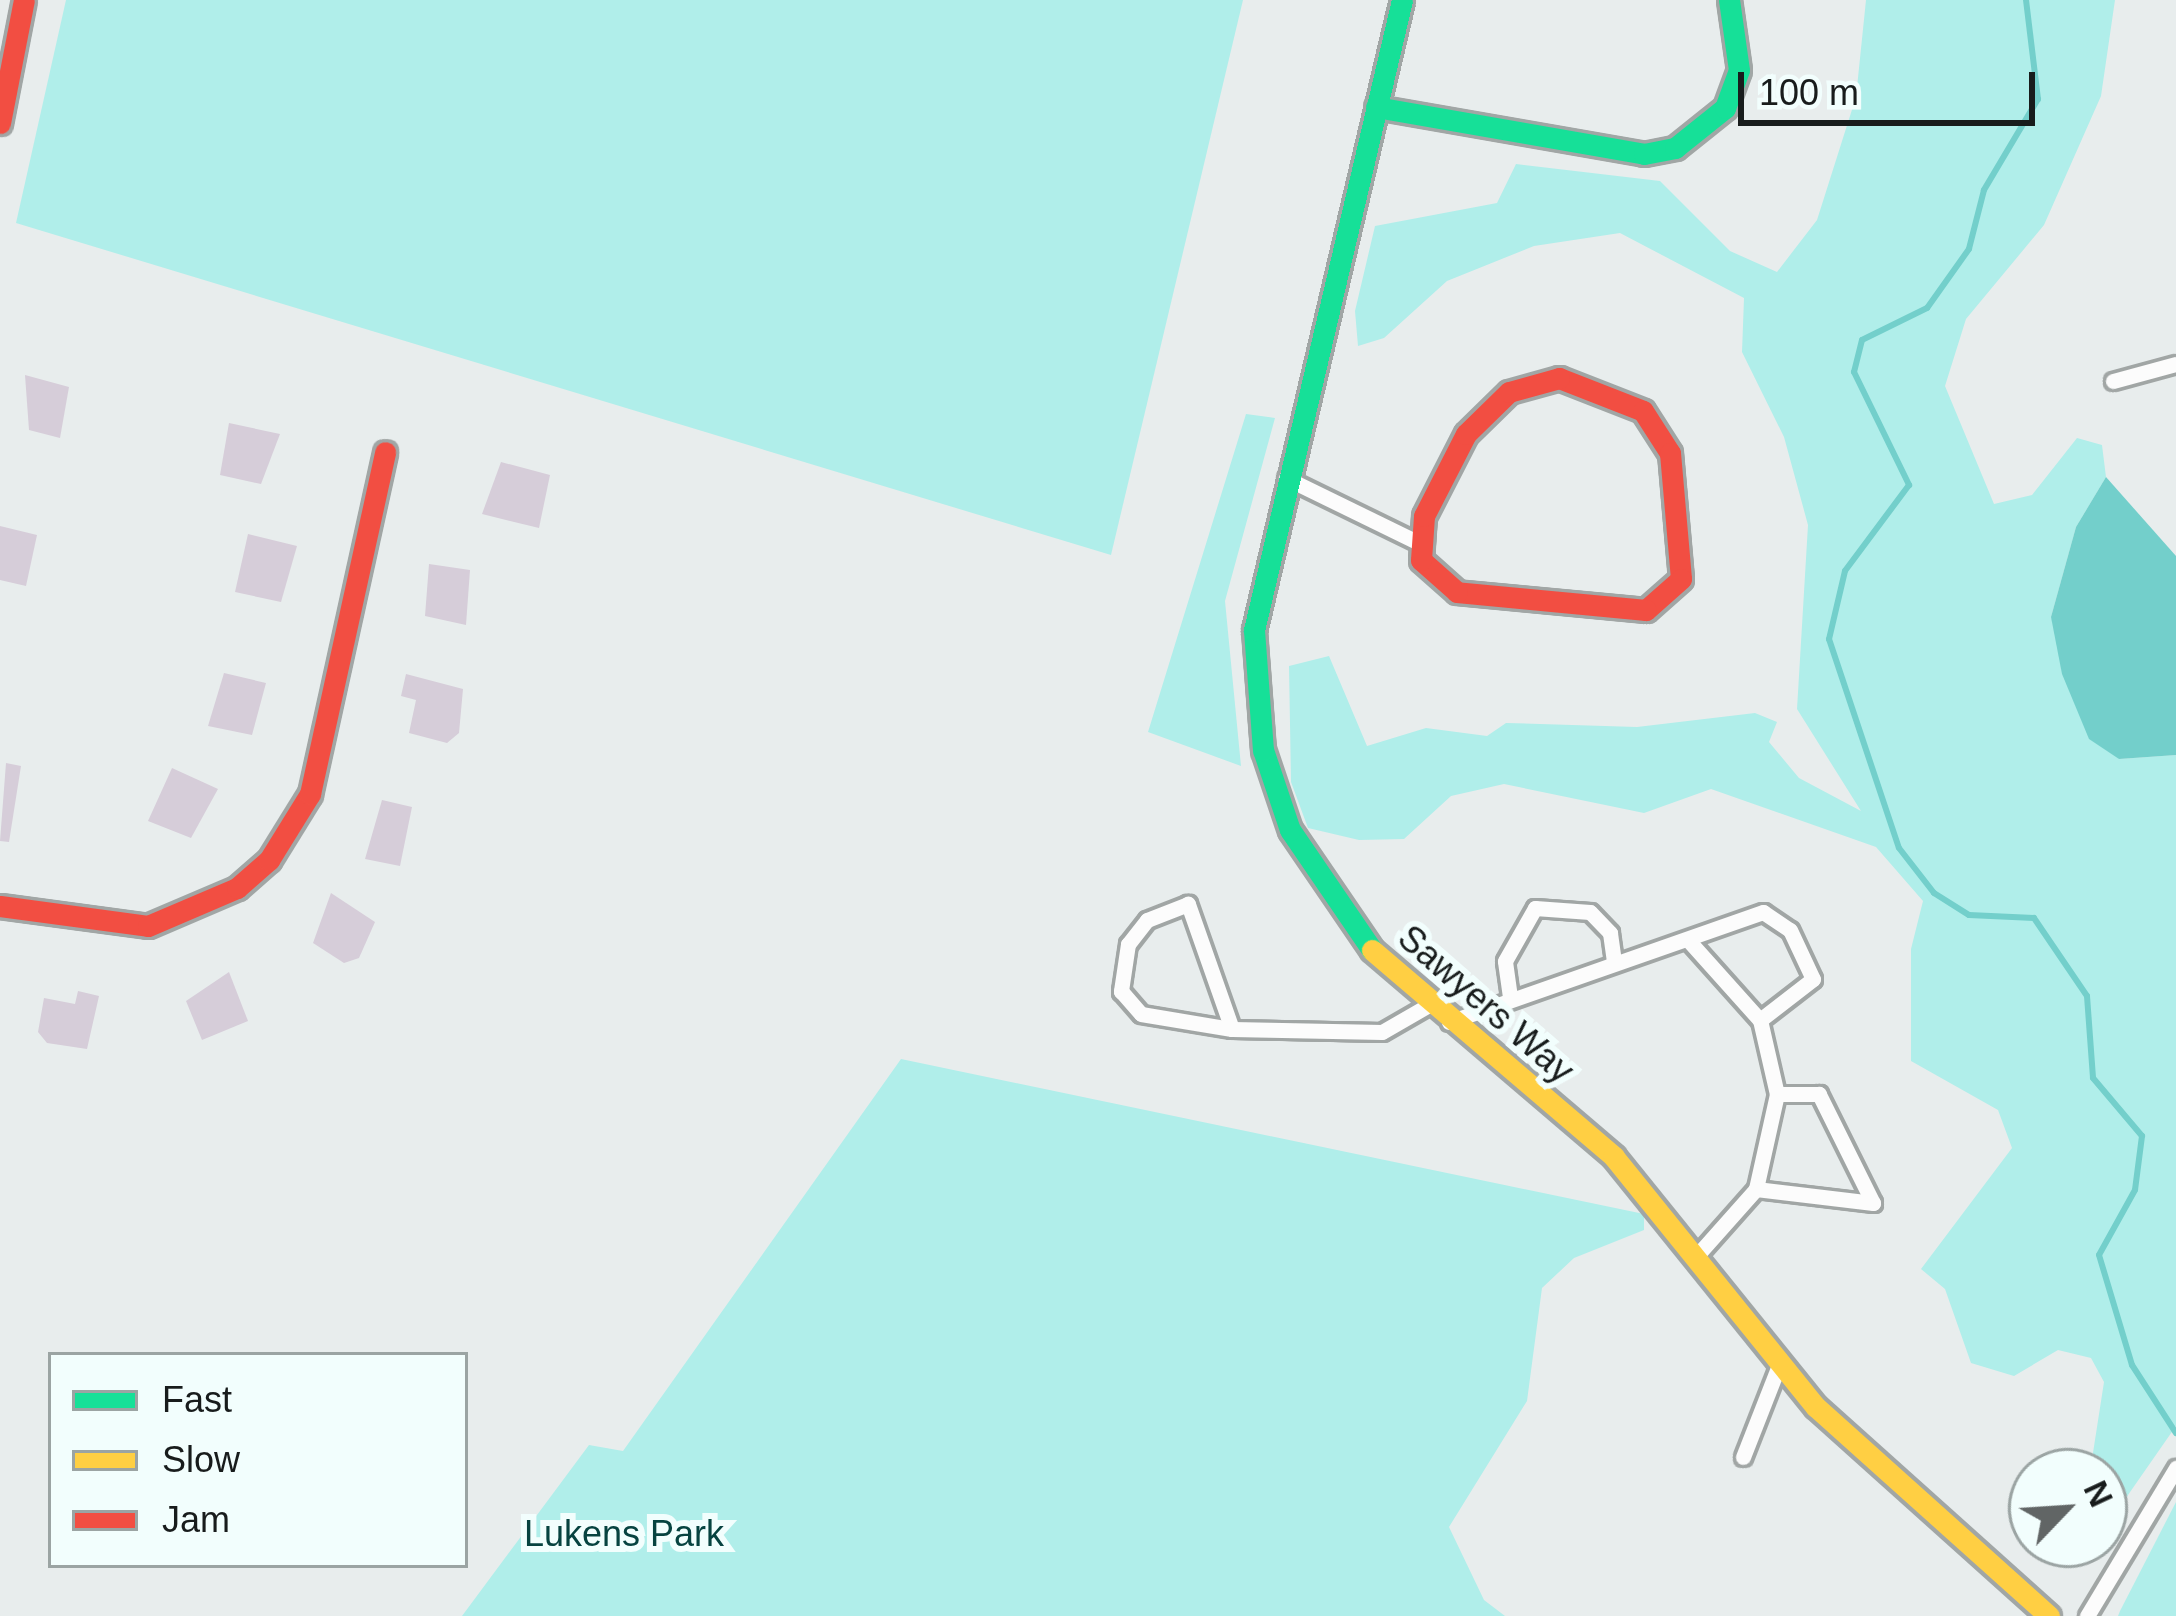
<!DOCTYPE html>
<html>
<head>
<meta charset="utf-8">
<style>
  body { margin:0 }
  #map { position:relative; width:2176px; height:1616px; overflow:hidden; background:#e8eded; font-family:Helvetica,sans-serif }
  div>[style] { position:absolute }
  .green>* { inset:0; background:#b0eeea }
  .water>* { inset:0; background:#73cfcb }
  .stream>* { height:6px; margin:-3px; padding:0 3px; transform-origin:3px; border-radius:3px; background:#73cfcb }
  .building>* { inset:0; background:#d6cdd9 }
  .roads { filter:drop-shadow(3px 0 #a1a6a5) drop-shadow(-3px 0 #a1a6a5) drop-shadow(0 3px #a1a6a5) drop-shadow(0 -3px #a1a6a5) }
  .street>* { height:15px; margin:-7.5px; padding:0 7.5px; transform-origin:7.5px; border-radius:7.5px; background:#fcfcfc }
  .fast>* { height:21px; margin:-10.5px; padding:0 10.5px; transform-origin:10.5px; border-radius:10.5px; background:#16e098 }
  .slow>* { height:21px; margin:-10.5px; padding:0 10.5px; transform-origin:10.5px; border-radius:10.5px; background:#ffcf43 }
  .jam>* { height:21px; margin:-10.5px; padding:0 10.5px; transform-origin:10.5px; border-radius:10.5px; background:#f24e42 }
  span { translate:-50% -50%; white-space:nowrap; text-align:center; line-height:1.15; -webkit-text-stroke:12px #f2fefd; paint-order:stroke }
  .street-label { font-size:36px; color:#181c1c }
  .park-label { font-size:36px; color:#074340 }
  .legend { position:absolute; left:48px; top:1352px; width:420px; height:216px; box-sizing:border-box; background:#f2fefd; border:3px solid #9ba4a3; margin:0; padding:15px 21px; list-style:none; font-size:36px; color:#181c1c }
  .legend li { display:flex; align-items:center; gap:24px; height:60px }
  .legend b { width:60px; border:3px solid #9ba4a3 }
  .north { position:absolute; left:2008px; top:1448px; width:120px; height:120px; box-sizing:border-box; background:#f2fefd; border:3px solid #9ba4a3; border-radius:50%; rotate:65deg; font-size:33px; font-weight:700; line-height:48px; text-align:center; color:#181c1c }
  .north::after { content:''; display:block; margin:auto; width:42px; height:54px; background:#616565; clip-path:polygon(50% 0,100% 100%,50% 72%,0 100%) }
  .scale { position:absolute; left:1738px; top:72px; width:297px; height:54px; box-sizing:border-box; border:6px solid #181c1c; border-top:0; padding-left:15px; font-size:36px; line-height:42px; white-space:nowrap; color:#181c1c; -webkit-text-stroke:9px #f2fefd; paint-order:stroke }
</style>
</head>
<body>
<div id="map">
  <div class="green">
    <div style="clip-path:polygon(66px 0,1243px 0,1111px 555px,16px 223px)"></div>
    <div style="clip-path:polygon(1866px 0,2115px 0,2101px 96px,2044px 225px,1966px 319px,1945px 386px,1994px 504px,2032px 495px,2077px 438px,2102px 445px,2106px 477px,2076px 527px,2051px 617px,2119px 759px,2176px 755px,2176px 1426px,2112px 1518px,2104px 1472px,2090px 1472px,2104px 1382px,2091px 1358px,2058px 1350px,2014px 1376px,1971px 1363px,1945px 1289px,1921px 1269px,2012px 1148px,1998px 1110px,1911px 1061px,1911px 949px,1923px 901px,1876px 847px,1711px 789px,1644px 813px,1504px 784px,1451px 796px,1404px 839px,1359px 840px,1308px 828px,1291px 782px,1289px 666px,1329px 656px,1367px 746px,1426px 728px,1487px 736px,1506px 723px,1637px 727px,1755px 713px,1777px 722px,1769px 742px,1799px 778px,1861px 811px,1797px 709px,1808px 525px,1784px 437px,1742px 352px,1744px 298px,1620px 233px,1534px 246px,1447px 281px,1384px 338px,1358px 346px,1355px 311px,1375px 226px,1497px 203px,1516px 164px,1660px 181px,1730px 251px,1777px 272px,1817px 220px,1856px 97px)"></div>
    <div style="clip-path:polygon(1246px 414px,1275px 418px,1225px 601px,1241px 766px,1148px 732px)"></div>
    <div style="clip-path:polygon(901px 1059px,1644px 1214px,1644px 1230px,1574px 1258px,1542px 1288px,1527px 1401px,1449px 1527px,1484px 1600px,1505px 1616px,462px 1616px,589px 1445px,623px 1451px)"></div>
    <div style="clip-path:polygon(2176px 1502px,2176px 1616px,2118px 1616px,2120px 1611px)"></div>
  </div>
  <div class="water">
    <div style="clip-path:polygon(2106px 477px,2176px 556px,2176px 755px,2119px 759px,2089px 739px,2062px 674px,2051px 617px,2076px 527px)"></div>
  </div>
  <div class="stream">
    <div style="left:2026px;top:0;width:100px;rotate:83.1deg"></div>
    <div style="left:2038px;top:99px;width:106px;rotate:120.7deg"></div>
    <div style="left:1984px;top:190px;width:61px;rotate:104.3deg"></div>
    <div style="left:1969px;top:249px;width:72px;rotate:125.4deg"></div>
    <div style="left:1927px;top:308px;width:72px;rotate:153.8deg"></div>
    <div style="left:1862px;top:340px;width:33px;rotate:104deg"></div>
    <div style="left:1854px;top:372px;width:126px;rotate:64deg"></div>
    <div style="left:1909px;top:485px;width:107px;rotate:126.7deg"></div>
    <div style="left:1845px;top:571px;width:70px;rotate:103.2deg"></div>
    <div style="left:1829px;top:639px;width:220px;rotate:71.5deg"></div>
    <div style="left:1899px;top:848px;width:57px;rotate:52.1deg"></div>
    <div style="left:1934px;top:893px;width:41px;rotate:32.2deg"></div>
    <div style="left:1969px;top:915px;width:65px;rotate:2.6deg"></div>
    <div style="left:2034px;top:918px;width:94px;rotate:55.8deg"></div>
    <div style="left:2087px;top:996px;width:82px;rotate:85.8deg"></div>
    <div style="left:2093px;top:1078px;width:76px;rotate:49.8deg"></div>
    <div style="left:2142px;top:1136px;width:54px;rotate:97.4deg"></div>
    <div style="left:2135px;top:1190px;width:74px;rotate:119deg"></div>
    <div style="left:2099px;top:1255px;width:115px;rotate:73.3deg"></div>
    <div style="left:2132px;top:1365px;width:81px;rotate:57.1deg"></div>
  </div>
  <div class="building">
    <div style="clip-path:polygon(25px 375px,69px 387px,60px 438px,29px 430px)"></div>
    <div style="clip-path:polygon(229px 423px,280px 434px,261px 484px,220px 475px)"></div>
    <div style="clip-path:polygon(501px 462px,550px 475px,539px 528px,482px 514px)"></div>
    <div style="clip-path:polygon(0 526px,37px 535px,26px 586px,0 580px)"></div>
    <div style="clip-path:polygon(248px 534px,297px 546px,281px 602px,235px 592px)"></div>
    <div style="clip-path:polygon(429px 564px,470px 570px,466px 625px,425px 616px)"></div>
    <div style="clip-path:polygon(224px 673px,266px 683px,252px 735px,208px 726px)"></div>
    <div style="clip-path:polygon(406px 674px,463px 689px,459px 733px,447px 743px,409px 733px,416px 700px,401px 696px)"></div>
    <div style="clip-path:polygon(6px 763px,21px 766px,9px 842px,0 841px)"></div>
    <div style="clip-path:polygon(172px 768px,218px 789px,191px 838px,148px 821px)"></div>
    <div style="clip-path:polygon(382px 800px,412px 807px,400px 866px,365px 859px)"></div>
    <div style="clip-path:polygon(331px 893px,375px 922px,359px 958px,344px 963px,313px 943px)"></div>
    <div style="clip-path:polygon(229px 972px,248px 1021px,202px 1040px,186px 1001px)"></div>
    <div style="clip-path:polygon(78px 991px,99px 996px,87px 1049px,47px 1043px,38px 1032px,44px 998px,75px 1004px)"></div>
  </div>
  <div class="roads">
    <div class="street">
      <div style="left:2113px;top:381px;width:65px;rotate:-15.1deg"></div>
      <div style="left:1286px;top:478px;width:144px;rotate:26deg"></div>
      <div style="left:1689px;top:941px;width:106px;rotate:48.1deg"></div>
      <div style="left:1760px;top:1020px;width:76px;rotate:77.1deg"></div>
      <div style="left:1777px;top:1094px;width:97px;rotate:102.5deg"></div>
      <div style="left:1756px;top:1189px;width:84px;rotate:131.6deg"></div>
      <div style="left:1510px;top:997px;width:36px;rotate:-98deg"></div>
      <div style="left:1505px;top:961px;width:61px;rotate:-60.5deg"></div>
      <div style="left:1535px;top:908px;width:55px;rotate:4.2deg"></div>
      <div style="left:1590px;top:912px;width:29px;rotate:46deg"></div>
      <div style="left:1610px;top:933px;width:29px;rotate:82deg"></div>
      <div style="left:1449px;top:1022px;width:333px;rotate:-19.3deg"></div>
      <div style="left:1763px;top:912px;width:32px;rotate:34deg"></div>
      <div style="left:1790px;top:930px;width:54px;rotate:64.9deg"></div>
      <div style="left:1813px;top:979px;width:67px;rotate:142.3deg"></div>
      <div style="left:1232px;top:1029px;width:133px;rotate:-109.4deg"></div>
      <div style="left:1188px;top:904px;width:44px;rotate:158.7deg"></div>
      <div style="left:1147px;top:920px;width:31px;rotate:128deg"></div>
      <div style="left:1128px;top:944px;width:48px;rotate:98.5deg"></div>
      <div style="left:1121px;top:991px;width:30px;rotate:49deg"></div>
      <div style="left:1141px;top:1014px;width:92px;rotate:9.4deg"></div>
      <div style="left:1232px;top:1029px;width:150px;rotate:1.1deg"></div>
      <div style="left:1382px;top:1032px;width:52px;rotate:-30deg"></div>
      <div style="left:1756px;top:1189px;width:118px;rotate:6.8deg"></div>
      <div style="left:1873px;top:1203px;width:122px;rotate:-116.4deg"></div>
      <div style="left:1819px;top:1094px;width:42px;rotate:180deg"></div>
      <div style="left:1743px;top:1457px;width:104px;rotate:-68.6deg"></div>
      <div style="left:2087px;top:1616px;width:173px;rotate:-59deg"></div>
    </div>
    <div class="fast">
      <div style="left:1376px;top:107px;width:272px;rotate:9.9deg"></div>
      <div style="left:1644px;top:154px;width:32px;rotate:-11deg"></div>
      <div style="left:1675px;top:148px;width:64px;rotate:-38.7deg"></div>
      <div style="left:1725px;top:108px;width:40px;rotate:-69.8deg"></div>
      <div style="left:1739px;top:70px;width:71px;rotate:-98.1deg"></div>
      <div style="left:1372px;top:950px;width:145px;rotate:-124.3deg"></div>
      <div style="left:1290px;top:830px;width:84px;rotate:-108.6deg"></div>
      <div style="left:1263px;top:750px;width:120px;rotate:-94.3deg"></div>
      <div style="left:1254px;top:630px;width:647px;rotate:-76.78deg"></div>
    </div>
    <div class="slow">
      <div style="left:1372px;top:950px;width:318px;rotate:40.5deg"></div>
      <div style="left:1614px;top:1157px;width:321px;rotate:51.1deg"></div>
      <div style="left:1816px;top:1407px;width:313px;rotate:41.9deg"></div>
    </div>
    <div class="jam">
      <div style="left:0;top:123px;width:125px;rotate:-79deg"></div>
      <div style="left:1559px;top:378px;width:90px;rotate:21.4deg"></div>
      <div style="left:1643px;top:411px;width:50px;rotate:57.3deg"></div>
      <div style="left:1670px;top:453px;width:126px;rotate:85deg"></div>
      <div style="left:1681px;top:579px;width:47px;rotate:138.5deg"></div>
      <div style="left:1646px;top:610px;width:190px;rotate:-174.6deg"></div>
      <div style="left:1457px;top:592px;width:48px;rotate:-138.4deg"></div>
      <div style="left:1421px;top:560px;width:44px;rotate:-86.1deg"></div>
      <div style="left:1424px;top:516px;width:92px;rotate:-62.9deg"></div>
      <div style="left:1466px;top:434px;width:60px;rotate:-44.3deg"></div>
      <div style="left:1509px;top:392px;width:52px;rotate:-15.6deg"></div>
      <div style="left:0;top:906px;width:149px;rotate:7.7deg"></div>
      <div style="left:148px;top:926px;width:97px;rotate:-23.1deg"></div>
      <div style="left:237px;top:888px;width:43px;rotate:-41.2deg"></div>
      <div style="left:269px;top:860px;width:78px;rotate:-58.2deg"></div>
      <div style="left:310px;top:794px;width:350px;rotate:-77.6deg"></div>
    </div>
  </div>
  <div class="street-label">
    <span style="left:1486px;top:1004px;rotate:41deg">Sawyers Way</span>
  </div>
  <div class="park-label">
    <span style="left:624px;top:1534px">Lukens Park</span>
  </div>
  <ul class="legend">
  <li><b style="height:15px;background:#16e098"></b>Fast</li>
  <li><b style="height:15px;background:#ffcf43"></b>Slow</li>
  <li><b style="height:15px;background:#f24e42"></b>Jam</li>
  </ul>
  <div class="north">N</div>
  <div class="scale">100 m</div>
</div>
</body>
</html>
